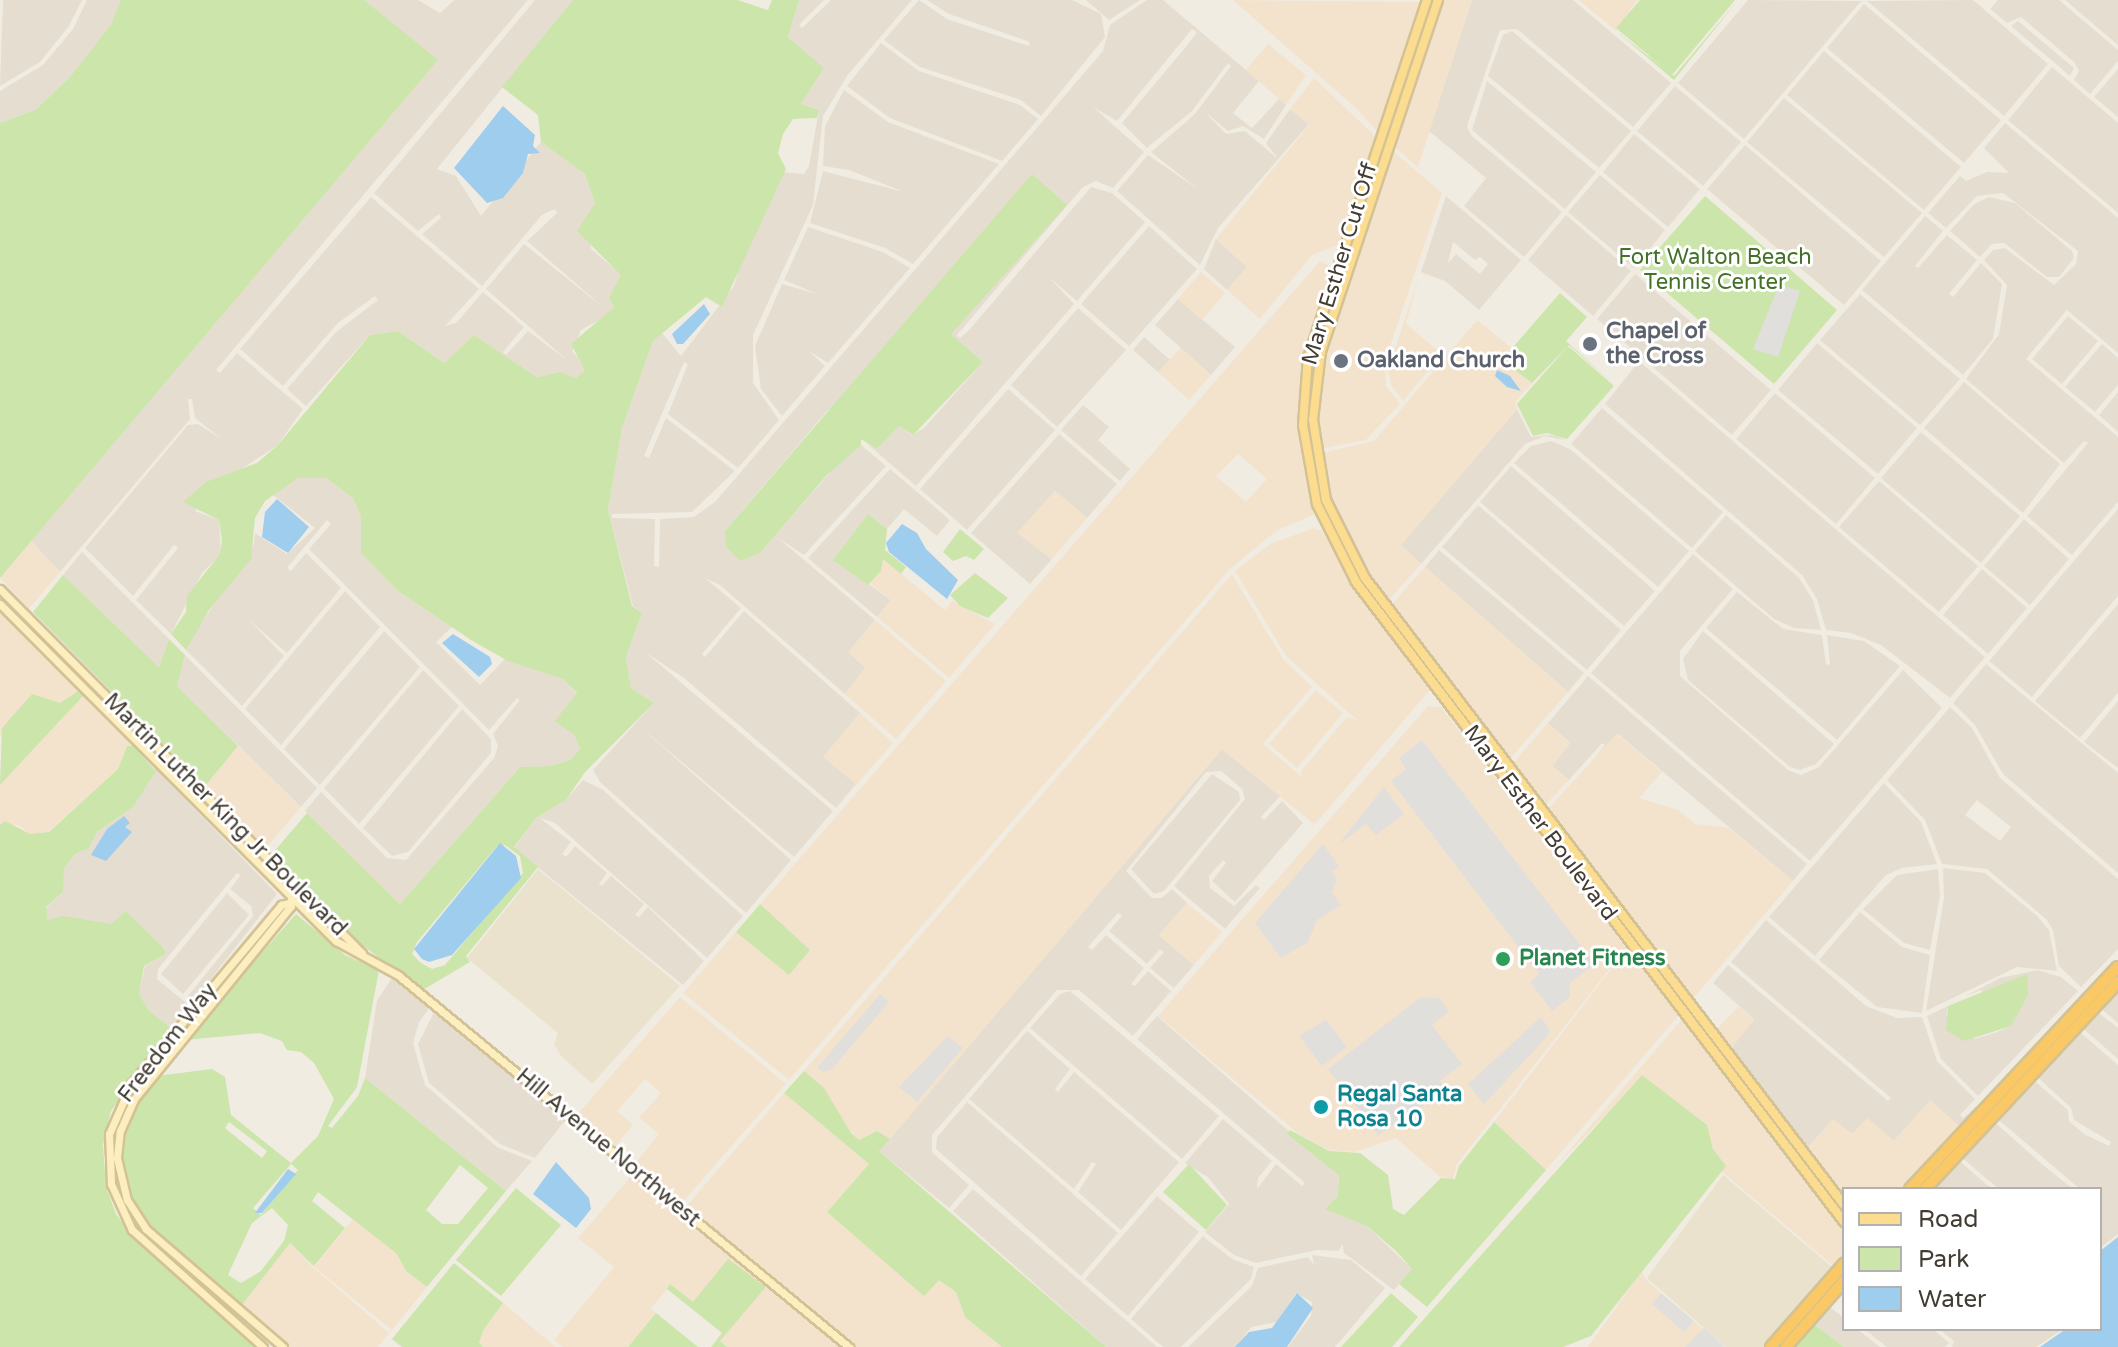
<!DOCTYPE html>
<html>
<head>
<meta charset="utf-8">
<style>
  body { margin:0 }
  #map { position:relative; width:2118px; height:1347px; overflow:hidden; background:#f1ece2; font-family:"Varela Round",sans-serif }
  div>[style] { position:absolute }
  .residential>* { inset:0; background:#e5ded0 }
  .commercial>* { inset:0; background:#f3e3cd }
  .education>* { inset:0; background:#eae2cc }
  .green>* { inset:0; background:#cbe5ab }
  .parking>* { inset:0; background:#e1dfdb }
  .water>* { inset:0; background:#9ecdee }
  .roads { filter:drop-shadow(2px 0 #d3c295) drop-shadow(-2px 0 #d3c295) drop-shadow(0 2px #d3c295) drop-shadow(0 -2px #d3c295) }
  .secondary>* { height:7px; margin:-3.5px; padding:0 3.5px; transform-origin:3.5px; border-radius:3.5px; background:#fdeec0 }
  .primary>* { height:8px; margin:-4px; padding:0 4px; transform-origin:4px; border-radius:4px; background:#fcdd90 }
  .highway>* { height:10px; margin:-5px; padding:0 5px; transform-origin:5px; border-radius:5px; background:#fac864 }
  .dots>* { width:22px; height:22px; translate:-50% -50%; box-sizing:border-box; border:4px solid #fff; border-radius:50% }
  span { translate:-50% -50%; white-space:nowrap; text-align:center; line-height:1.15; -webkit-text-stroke:6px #fff; paint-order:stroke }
  .park-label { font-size:22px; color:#447128 }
  .street-label { font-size:22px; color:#423c33 }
  .worship-label { font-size:22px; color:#5b616d; font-weight:700 }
  .left { translate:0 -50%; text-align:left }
  .leisure-label { font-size:22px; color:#27864d; font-weight:700 }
  .culture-label { font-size:22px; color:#0d838f; font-weight:700 }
  .legend { position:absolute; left:1842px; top:1187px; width:260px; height:144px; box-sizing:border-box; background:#fff; border:2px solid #b3b1ad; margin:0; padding:10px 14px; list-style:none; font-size:24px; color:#423c33 }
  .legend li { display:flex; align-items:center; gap:16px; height:40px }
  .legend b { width:40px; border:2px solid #b3b1ad }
</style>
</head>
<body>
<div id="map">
  <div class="residential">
    <div style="clip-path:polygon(3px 0,82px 0,69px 26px,40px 62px,0 86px)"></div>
    <div style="clip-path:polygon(87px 0,121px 0,110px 26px,69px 78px,35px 110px,0 123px,0 91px,43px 65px,73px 29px)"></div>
    <div style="clip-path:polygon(364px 0,418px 0,440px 13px,454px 0,528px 0,216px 370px,220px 373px,237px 353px,303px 409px,277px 446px,238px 471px,195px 511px,219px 520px,221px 554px,202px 573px,171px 634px,136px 600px,178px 548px,174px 545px,133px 596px,85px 548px,188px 425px,198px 424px,223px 440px,195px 418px,192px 399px,188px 399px,190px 419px,60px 572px,31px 541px,437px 61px)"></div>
    <div style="clip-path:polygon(535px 0,573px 0,437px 169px,456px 176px,481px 216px,541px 142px,585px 173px,595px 203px,589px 216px,591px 249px,621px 274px,621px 281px,609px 298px,614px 307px,608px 315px,581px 330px,572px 352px,584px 362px,585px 370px,576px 378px,560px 372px,537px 377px,474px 335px,444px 363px,398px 331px,370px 335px,306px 406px,287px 389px,336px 332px,378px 300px,375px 296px,338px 323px,283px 386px,240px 349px,371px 197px,479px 289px,445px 326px,456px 323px,483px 292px,524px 327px,503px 352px,506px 355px,528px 331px,568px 361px,486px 289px,524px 244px,604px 308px,527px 241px,557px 213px,555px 209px,542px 215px,482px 286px,422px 234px,441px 218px,439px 214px,418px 231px,374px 193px)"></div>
    <div style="clip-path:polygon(799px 0,824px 0,799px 25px,802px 28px,831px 0,912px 0,847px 76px,823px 116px,813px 205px,753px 335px,753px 383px,779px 420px,738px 468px,668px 414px,688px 364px,684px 362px,644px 456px,649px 458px,666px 418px,735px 471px,692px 512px,612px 514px,612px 518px,655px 519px,654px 566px,659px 567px,660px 519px,694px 517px,715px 502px,1103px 51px,1110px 25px,1147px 0,1163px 0,1259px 81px,1233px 113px,1252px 128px,1279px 99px,1286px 105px,1264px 139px,1243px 126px,1228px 131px,1205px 112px,1226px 134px,1245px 131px,1278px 159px,1266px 143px,1290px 109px,1309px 124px,1218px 228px,1200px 265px,1117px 191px,1148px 155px,1199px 190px,1151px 152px,1195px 114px,1231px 66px,1228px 63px,1192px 111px,1147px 148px,1122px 123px,1189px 43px,1197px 32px,1192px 29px,1117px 121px,1093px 107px,1144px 152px,1113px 188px,1096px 181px,1083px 187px,957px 335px,960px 338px,970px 329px,1091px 187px,1112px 193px,1145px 222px,1077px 301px,1049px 277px,1074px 304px,916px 486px,865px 442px,877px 449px,899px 426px,912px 435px,924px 428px,983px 362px,951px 334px,827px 411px,725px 531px,740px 560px,760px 553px,848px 452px,861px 445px,886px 466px,804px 555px,778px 538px,875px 620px,849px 652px,866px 668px,845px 694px,720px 585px,705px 578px,741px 608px,702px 654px,705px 657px,744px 611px,860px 713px,824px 757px,856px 784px,836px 808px,684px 678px,645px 652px,833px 811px,794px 857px,638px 725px,791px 860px,746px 913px,600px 782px,593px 770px,654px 703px,631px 688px,626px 657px,642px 613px,633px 606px,608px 510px,622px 428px,653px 341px,662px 333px,681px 356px,734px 286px,742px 257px,783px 172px,804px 174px,809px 166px,819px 110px,801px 104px,824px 68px,788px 37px)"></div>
    <div style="clip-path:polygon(919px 0,947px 19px,1029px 46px,1030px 42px,949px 14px,927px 0,1072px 0,1101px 14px,1105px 37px,1041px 116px,1021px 100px,920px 67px,884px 40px)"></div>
    <div style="clip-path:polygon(1086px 0,1140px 0,1109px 20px)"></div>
    <div style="clip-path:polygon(1472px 0,1573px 0,1671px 83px,1633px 127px,1517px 29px,1500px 30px,1467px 126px,1471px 135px,1562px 212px,1524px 257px,1464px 206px,1486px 178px,1429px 131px)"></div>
    <div style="clip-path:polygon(1748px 0,1861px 1px,1744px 139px,1678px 83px)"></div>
    <div style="clip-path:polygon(1973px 0,2048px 64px,2004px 116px,1867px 1px)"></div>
    <div style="clip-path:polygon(1998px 0,2059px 0,2118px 50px,2118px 61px,2090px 94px,2074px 80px,2079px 71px,2074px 62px,2021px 17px,2007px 23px,1990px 9px)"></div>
    <div style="clip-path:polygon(2065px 0,2118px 0,2118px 45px)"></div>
    <div style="clip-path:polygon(1864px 4px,2001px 120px,1964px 163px,1827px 48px)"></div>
    <div style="clip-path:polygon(2018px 21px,2074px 68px,2070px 76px,2011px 26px)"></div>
    <div style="clip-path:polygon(1512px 31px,1631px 131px,1599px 168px,1488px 76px,1503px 35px)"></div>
    <div style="clip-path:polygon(881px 43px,919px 71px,1020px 105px,1038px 119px,1002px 161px,890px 118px,847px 86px)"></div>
    <div style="clip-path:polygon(1824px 51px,1961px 167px,1924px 210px,1787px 95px)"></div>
    <div style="clip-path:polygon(2052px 67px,2118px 123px,2118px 213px,2008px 120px)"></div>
    <div style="clip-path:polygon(2118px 69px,2118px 117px,2094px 97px)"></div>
    <div style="clip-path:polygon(1487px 81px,1596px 172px,1565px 209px,1472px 130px)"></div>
    <div style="clip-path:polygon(1675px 86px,1741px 142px,1703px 186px,1637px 131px)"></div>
    <div style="clip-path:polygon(844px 90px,888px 122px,999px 164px,913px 264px,885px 248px,810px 223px,823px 171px,904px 192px,849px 170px,823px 166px,825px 126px)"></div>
    <div style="clip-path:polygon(1784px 98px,1922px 213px,1884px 257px,1747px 142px)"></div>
    <div style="clip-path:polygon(2005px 123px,2118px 218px,2118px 353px,2067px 310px,2026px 359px,2118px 437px,2118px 502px,2072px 555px,2027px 516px,2088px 443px,2084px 441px,2064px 463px,1966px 379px,1999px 334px,2007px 285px,1984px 260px,1993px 250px,2005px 248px,2054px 285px,2076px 264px,2078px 251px,2003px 193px,1977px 196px,1946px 228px,1928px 213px,1960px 176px,1966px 181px,1987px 172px,2009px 173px,1984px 148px)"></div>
    <div style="clip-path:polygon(1634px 134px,1700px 189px,1668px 227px,1603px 172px)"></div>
    <div style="clip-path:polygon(1745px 145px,1881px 261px,1844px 305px,1707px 189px)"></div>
    <div style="clip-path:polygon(1600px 175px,1665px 230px,1634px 268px,1568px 212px)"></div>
    <div style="clip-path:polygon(evenodd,1446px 196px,1521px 260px,1479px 310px,1445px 281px,1421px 272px,1446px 196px,1453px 242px,1475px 260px,1480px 257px,1488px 264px,1480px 274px,1456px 254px,1448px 263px,1453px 242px)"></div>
    <div style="clip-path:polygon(1989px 197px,2015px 203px,2072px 251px,2074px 258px,2059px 277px,2047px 277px,2004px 243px,1992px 244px,1980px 257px,1950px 231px,1974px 204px)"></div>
    <div style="clip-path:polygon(1566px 215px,1631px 271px,1593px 316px,1528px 260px)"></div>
    <div style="clip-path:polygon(1925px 216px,1943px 231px,1915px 266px,1918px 268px,1947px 235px,1977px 260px,1949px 294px,1953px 297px,1981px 263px,2002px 284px,1993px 339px,1963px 375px,1862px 290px)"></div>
    <div style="clip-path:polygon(1149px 226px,1197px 269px,1129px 346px,1081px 304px)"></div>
    <div style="clip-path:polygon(808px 227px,883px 252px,910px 268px,828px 363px,809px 351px,825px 366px,782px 416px,761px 389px,755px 346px,782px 284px,817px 294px,784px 280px)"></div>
    <div style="clip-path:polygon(1216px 239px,1247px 267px,1227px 290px,1204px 269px)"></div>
    <div style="clip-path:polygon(1635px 274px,1771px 390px,1732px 435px,1597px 319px)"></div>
    <div style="clip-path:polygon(1860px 294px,1960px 379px,1920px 425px,1820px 340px)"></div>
    <div style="clip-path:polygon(1178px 299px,1235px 347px,1211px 375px,1155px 325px)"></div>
    <div style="clip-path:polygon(1078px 308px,1126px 350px,1057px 427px,1011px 385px)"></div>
    <div style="clip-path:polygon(2068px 316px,2098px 341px,2062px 384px,2032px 359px)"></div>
    <div style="clip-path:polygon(1144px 337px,1170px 360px,1158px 372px,1133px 350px)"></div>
    <div style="clip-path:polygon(1817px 343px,1917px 428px,1878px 474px,1778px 390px)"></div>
    <div style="clip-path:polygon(2102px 344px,2118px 358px,2118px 385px,2095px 412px,2065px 387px)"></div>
    <div style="clip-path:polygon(1639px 361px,1985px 657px,1950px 698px,1881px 645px,1851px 633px,1826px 630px,1817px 599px,1802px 575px,1605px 404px)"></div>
    <div style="clip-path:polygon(1964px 382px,2060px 464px,2023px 513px,1924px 428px)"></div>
    <div style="clip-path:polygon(1008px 389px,1055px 430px,967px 530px,920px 489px)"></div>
    <div style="clip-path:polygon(2118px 392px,2118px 432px,2099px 415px)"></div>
    <div style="clip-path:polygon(1775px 393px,1875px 478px,1836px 524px,1736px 439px)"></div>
    <div style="clip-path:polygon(1083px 405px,1109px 427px,1098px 440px,1130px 469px,1120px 481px,1061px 430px)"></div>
    <div style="clip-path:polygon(1602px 408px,1723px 512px,1692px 548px,1571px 444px)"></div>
    <div style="clip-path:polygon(1517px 409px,1531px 437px,1547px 435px,1557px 436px,1565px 440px,1545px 436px,1525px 444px,1421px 564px,1400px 546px)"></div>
    <div style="clip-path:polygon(1921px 432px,2020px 516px,1981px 563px,1881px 478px)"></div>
    <div style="clip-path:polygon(1059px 434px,1117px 484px,1087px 518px,1055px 491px,1018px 533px,1052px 559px,1030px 584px,971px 533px)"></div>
    <div style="clip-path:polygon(1551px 441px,1570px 449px,1689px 551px,1658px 587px,1514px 463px,1531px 446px)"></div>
    <div style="clip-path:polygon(1511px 466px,1655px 591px,1624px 626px,1480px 502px)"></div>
    <div style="clip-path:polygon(890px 469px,950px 520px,937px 536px,904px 509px,887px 529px,868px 514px,834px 559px,891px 600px,877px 617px,808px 558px)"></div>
    <div style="clip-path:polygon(298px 478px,326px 478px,353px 498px,361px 516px,361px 553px,398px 591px,452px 627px,436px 642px,480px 685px,505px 659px,563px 679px,577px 694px,556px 721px,574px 735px,580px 749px,570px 760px,551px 766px,520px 767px,400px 904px,305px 811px,321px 792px,387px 858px,406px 860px,494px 758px,498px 746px,493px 734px,520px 700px,517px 698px,489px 730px,309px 549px,331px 524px,327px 520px,287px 568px,291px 571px,306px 553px,341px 588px,287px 653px,248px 619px,284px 656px,242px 706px,186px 650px,188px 643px,254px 544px,255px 533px,287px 554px,315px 528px,272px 494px)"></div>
    <div style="clip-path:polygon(1879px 481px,1978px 566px,1939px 612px,1839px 527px)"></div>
    <div style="clip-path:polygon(1478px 505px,1621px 630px,1587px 670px,1442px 547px)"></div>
    <div style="clip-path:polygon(2118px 509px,2118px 596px,2032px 697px,1989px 661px)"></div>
    <div style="clip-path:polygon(1726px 515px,1799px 578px,1813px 600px,1821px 630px,1794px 628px,1774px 619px,1695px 551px)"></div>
    <div style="clip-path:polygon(2024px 519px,2069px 559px,2030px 605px,1984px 566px)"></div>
    <div style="clip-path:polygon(1439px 550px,1584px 673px,1568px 692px,1425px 567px)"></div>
    <div style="clip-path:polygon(82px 552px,169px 639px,159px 667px,63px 575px)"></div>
    <div style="clip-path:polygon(1693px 554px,1733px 589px,1680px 651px,1680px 676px,1788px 770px,1801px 775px,1819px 767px,1903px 670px,1942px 708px,1810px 861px,1591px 673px)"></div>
    <div style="clip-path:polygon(1982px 569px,2027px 608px,1988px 654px,1943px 615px)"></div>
    <div style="clip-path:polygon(345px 591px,380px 627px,281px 745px,245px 709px)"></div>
    <div style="clip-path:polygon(1737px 592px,1783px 629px,1822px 635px,1826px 665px,1830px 664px,1827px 635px,1864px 641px,1900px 666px,1837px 740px,1706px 628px)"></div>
    <div style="clip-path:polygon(2118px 604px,2118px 693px,2080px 738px,2035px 701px)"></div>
    <div style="clip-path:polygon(384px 631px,420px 667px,320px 785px,284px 749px)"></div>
    <div style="clip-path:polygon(1703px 631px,1834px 744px,1816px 764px,1800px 770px,1790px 767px,1688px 680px,1683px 659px)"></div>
    <div style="clip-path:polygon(185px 655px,317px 788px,301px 807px,177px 686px)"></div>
    <div style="clip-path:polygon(1986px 664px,2118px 773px,2118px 873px,2003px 774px,1975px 725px,1953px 703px)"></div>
    <div style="clip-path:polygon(423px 670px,459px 706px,359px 824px,324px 788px)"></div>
    <div style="clip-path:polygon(1588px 676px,1807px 864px,1793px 881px,1618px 734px,1574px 784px,1605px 745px,1602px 743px,1569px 780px,1552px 766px,1570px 743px,1548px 723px)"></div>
    <div style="clip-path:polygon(2118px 701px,2118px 768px,2084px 742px)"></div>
    <div style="clip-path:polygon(evenodd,1950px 707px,1972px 728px,2000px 778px,2118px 879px,2118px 949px,2081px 987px,2059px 966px,2053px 930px,2046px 919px,1987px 869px,1942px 864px,1925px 820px,1887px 780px,1950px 707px,1977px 800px,2011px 827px,2000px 841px,1965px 815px,1977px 800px)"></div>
    <div style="clip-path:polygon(462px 709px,491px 739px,491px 753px,408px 852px,392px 856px,363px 828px)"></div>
    <div style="clip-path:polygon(1222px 749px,1280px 796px,1261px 817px,1264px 820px,1282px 801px,1303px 823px,1235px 902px,1212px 881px,1226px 863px,1223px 860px,1209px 876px,1210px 888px,1234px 906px,1256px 885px,1260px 888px,1225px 929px,1174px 886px,1245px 799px,1242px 789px,1221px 771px,1206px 772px,1126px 871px,1152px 898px,1162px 898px,1172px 889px,1187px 903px,1159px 935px,1194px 965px,1174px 988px,1150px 968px,1164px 952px,1160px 949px,1147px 964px,1109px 931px,1122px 916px,1118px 913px,1088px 947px,1092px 950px,1106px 935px,1144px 968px,1131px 984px,1135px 986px,1148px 971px,1171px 991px,1133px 1036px,1079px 990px,1057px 990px,932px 1135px,932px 1152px,969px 1185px,949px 1208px,879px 1151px)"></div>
    <div style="clip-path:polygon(155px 768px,277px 894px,193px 1002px,187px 997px,253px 916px,251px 906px,230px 889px,241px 875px,237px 873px,158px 969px,157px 979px,190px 1006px,171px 1028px,148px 1010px,139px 993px,145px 966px,166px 954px,163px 947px,126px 911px,112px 924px,48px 920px,46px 908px,63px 892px,63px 869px,75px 854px,89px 848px,97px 832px,133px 807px)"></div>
    <div style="clip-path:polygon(1212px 774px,1239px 792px,1240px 800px,1164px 891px,1154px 894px,1131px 869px)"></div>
    <div style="clip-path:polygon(583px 780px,603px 790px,743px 916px,707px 958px,555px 823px,540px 818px,571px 842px,562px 854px,566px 857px,575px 846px,607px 873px,599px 884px,602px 886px,611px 876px,644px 904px,635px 915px,639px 917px,648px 907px,704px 961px,683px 985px,514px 848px,537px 817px,566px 800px)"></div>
    <div style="clip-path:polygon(1884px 783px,1921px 822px,1937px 864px,1902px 868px,1886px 875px,1815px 956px,1769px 917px)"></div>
    <div style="clip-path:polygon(1943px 868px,1985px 873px,2037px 916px,2049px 930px,2057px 971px,2017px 967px,1926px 1011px,1944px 897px)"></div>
    <div style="clip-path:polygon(1938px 869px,1940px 896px,1930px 950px,1904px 943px,1863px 909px,1897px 875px)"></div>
    <div style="clip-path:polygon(227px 893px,249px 915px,183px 994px,161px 974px)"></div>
    <div style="clip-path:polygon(1860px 912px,1902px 947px,1930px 955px,1922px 1013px,1877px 1007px,1819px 960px)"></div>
    <div style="clip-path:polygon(1766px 920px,1866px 1006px,1897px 1018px,1922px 1017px,1937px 1061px,1975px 1099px,1960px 1115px,1963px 1118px,1980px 1103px,1959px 1126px,1930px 1101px,1894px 1141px,1852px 1134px,1833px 1120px,1807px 1148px,1731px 1048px,1754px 1019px,1713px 983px,1728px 965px,1888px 1101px,1891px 1098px,1731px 962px)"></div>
    <div style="clip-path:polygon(2038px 970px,2061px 977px,2078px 991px,1978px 1096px,1941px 1059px,1927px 1016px,1948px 1006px,1946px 1015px,1975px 1039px,1997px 1032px,2011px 1026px,1981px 990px,1964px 997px,2000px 978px)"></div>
    <div style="clip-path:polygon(394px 975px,432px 1005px,419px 1022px,413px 1043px,425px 1085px,497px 1147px,532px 1161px,506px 1191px,365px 1078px,377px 1000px)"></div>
    <div style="clip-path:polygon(2118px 986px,2118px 1023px,2098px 1006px)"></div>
    <div style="clip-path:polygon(1070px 991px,1219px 1116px,1182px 1159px,1030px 1028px,1060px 994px)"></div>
    <div style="clip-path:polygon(436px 1008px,568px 1117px,535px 1158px,500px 1144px,429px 1083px,418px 1044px)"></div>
    <div style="clip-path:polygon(2094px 1009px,2118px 1028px,2118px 1059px,2079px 1025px)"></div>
    <div style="clip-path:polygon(1157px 1016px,1339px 1175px,1338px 1196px,1326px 1209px,1367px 1226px,1412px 1269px,1394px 1290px,1344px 1253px,1342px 1244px,1339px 1251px,1317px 1250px,1256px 1263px,1234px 1255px,1205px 1232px,1229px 1204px,1209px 1178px,1185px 1163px,1223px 1119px,1272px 1161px,1258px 1178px,1257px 1189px,1276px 1164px,1302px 1186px,1305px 1183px,1137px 1039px)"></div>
    <div style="clip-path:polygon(2075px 1028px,2118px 1065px,2118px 1234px,2100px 1248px,2100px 1189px,2080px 1189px,1994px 1116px,2030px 1077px,2068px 1110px,2069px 1121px,2084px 1134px,2109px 1146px,2111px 1142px,2074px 1120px,2071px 1108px,2033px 1073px)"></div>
    <div style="clip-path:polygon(1027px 1031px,1070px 1069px,1055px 1089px,1058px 1092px,1074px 1072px,1179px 1162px,1121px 1230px,1078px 1192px,1096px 1164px,1092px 1162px,1074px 1189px,969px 1099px)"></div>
    <div style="clip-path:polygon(967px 1102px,1118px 1233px,1081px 1276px,936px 1149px,937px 1137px)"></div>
    <div style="clip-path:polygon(1991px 1119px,2043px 1165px,2073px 1189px,2000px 1189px,1988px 1180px,1959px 1155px)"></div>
    <div style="clip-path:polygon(1956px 1158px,1986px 1184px,1993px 1189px,1930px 1189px)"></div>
    <div style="clip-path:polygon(973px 1189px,1157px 1347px,1106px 1347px,953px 1211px)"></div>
    <div style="clip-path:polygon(1157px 1196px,1199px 1232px,1128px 1316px,1085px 1279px)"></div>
    <div style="clip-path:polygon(1203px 1236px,1232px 1259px,1254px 1267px,1251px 1279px,1181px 1347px,1163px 1347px,1131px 1319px)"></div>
    <div style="clip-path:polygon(1312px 1255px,1351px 1260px,1385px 1288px,1335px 1347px,1288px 1347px,1311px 1316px,1312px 1302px,1296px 1293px,1277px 1322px,1251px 1327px,1236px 1347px,1188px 1347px,1252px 1286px,1258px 1268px,1308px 1257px,1314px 1265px)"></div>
    <div style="clip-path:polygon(1826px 1304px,1844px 1318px,1844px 1329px,1857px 1329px,1880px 1347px,1844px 1347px,1811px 1322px)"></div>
    <div style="clip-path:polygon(1864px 1329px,1933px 1329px,1949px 1343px,1945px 1347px,1887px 1347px)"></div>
    <div style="clip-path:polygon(1939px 1329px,2063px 1329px,2036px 1347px,1952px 1347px,1954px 1341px)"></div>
  </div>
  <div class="commercial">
    <div style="clip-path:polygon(1233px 0,1421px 2px,1378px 132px,1356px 108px)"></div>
    <div style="clip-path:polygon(1442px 0,1472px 0,1418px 167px,1392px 145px)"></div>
    <div style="clip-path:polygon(1579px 0,1637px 0,1616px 31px)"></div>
    <div style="clip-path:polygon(1268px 44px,1306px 75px,1286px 105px,1246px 70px)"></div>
    <div style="clip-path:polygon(1314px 78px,1376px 137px,1339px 245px,1312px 255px,1260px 319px,1227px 290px,1247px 267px,1216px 239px,1309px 125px,1290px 109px)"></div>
    <div style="clip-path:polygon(1391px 149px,1442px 193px,1385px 361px,1386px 386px,1400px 404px,1366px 440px,1320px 449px,1316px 411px,1324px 351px)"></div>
    <div style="clip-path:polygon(evenodd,1320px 261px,1331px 267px,1303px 360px,1298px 416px,1315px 514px,1276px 531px,1230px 569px,789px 1080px,683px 993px,736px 932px,789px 975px,810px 950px,760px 904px,1320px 261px,1238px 454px,1267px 479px,1246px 502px,1216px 476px,1238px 454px)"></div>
    <div style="clip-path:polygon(1201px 272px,1225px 293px,1202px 320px,1178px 299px)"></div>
    <div style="clip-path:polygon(1419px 276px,1406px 324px,1442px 354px,1403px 401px,1391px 385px,1388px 370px)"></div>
    <div style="clip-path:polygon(1477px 320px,1512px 348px,1502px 360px,1532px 383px,1515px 402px,1517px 409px,1401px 545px,1421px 564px,1388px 601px,1365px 570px,1330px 499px,1321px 453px,1374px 441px)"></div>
    <div style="clip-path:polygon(1181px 348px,1211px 375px,1189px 400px,1158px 372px)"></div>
    <div style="clip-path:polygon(1055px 491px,1087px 518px,1052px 559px,1017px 533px)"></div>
    <div style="clip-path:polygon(1314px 528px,1322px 531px,1350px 581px,1431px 686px,1429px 691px,1304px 837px,1314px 824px,1222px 749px,890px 1139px,877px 1131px,859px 1140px,837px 1118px,824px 1088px,804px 1071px,796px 1080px,1232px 574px,1283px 659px,1312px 687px,1263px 744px,1302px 777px,1301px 771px,1347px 717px,1357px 720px,1286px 656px,1235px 571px,1270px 544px)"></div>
    <div style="clip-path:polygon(31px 541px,60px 572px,29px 609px,0 578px)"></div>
    <div style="clip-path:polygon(883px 559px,945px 610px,952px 601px,995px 624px,1027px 587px,949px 678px,877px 617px,891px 600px,870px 583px,881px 571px)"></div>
    <div style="clip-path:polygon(1425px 567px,1568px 692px,1509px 760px,1391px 605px)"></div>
    <div style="clip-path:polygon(0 612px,78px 691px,60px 703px,41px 699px,12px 717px,0 737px)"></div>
    <div style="clip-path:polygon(875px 620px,946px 681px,896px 739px,845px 694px,865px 668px,848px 652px)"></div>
    <div style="clip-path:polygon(1316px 690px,1343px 713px,1297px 768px,1269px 744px)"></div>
    <div style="clip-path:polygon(83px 696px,133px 746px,127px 746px,118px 769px,48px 832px,30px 834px,18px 825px,0 825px,0 785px)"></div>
    <div style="clip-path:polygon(1428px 706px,1441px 707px,1626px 948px,1457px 1164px,1453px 1179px,1439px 1176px,1396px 1138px,1355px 1152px,1329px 1150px,1300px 1135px,1158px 1016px)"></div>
    <div style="clip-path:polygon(860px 713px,893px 743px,836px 808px,856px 784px,823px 757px)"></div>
    <div style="clip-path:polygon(1548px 723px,1570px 744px,1552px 766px,1569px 780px,1544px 806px,1512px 764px)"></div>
    <div style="clip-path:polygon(1617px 734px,1662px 772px,1639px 798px,1678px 810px,1695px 824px,1729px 828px,1793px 881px,1692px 1000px,1547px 810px)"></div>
    <div style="clip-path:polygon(238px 746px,301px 807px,266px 848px,205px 786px)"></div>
    <div style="clip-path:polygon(1187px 903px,1222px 932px,1194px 965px,1159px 935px)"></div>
    <div style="clip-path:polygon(1628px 947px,1679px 1015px,1546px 1170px,1494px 1122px)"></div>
    <div style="clip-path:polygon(680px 997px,786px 1084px,680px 1205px,633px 1166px,659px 1134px,639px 1118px,661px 1093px,645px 1079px,617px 1111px,633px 1125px,613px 1149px,574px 1118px)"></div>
    <div style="clip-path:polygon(1739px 1006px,1754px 1020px,1731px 1048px,1716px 1030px)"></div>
    <div style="clip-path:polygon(1682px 1019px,1844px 1229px,1844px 1258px,1836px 1268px,1721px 1171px,1725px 1165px,1713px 1149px,1707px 1125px,1643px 1076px,1550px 1173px)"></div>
    <div style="clip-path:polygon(784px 1093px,869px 1164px,827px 1212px,924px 1295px,939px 1279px,956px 1292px,965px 1317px,1002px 1347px,853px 1347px,684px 1209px)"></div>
    <div style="clip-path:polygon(1930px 1100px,1959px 1126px,1904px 1189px,1844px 1189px,1844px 1196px,1807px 1148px,1833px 1119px,1852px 1134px,1867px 1118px,1894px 1141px)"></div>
    <div style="clip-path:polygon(634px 1173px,846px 1347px,727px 1347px,719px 1341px,766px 1287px,693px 1302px,671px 1285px,651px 1308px,656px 1313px,628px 1347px,563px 1347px,554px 1340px,614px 1267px,578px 1238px)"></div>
    <div style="clip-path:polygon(353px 1219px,397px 1254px,406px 1271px,427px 1287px,392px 1330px,291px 1248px,389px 1333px,378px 1347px,289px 1347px,241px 1306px,290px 1243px,315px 1266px)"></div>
    <div style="clip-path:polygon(1642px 1271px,1646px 1280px,1724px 1347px,1588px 1347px)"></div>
    <div style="clip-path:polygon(503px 1303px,556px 1347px,483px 1347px,479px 1342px,484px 1329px)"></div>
  </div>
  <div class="education">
    <div style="clip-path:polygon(538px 869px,680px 986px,592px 1084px,561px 1056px,554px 1044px,558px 1033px,467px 958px)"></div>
    <div style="clip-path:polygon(1723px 1175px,1832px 1267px,1764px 1347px,1726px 1347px,1647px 1278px)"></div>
  </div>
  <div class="green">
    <div style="clip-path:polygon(121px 0,364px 0,438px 60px,0 578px,0 123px,35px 110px,69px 78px,110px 26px)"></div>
    <div style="clip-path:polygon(evenodd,573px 0,738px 0,768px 10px,772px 0,799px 0,788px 37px,824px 68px,801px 104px,819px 110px,817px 118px,793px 119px,783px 134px,778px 153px,786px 169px,722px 307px,706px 297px,653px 341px,622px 428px,608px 510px,632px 606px,642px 613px,626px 657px,631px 688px,654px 703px,585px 772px,566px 800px,537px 817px,514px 847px,538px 867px,466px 956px,470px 962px,421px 991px,355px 939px,272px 854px,307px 813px,400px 904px,520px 767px,551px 766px,570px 760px,580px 749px,574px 735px,555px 721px,577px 693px,563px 679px,508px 661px,471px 640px,398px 591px,361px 553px,361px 516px,353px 498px,326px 478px,298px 478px,265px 501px,255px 518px,251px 559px,209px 610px,186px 650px,171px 634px,186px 612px,187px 596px,220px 554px,222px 541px,219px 520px,183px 502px,206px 482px,257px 463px,277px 446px,370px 335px,398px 331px,444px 363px,474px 335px,537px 377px,560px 372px,576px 378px,585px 370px,571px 344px,614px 307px,609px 298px,621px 275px,577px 231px,595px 203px,585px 174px,541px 142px,538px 115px,502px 87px,573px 0,505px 845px,520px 856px,523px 873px,445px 965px,432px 969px,421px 963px,412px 954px,417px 942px,497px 846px,505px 845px)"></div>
    <div style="clip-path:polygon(1640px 0,1735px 0,1672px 75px,1616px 28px)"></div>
    <div style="clip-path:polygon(1738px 0,1674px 80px,1616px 31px,1674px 76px)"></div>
    <div style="clip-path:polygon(1032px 174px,1067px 205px,951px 334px,983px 362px,913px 435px,899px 426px,877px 449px,861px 439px,861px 445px,827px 475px,760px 553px,740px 561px,726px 546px,725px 531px)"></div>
    <div style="clip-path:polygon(1705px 196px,1837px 310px,1774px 384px,1640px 270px)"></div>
    <div style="clip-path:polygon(1560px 293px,1587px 317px,1566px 341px,1617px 387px,1569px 345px,1532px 383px,1502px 360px)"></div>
    <div style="clip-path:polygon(1568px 346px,1614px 386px,1567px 439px,1547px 433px,1533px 436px,1517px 404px)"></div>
    <div style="clip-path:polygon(868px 514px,887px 529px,885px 550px,906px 567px,901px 574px,883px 559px,881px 571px,868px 585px,833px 560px)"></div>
    <div style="clip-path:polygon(960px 529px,984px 549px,974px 560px,966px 556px,953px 561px,943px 552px)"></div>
    <div style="clip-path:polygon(975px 573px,1008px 598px,988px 618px,960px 606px,950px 595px)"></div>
    <div style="clip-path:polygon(63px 575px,159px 667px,169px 639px,185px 655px,177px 686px,238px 746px,205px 786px,33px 612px)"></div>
    <div style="clip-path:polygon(78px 691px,83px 696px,0 785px,2px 728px,32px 694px,60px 703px)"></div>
    <div style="clip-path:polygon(127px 746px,133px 746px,156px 771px,133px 807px,97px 832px,89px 848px,75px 854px,64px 868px,63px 892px,46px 907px,48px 920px,63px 916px,111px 924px,126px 911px,163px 947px,166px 954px,144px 966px,139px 993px,148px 1010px,171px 1028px,111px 1111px,103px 1145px,106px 1187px,116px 1214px,136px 1241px,256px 1347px,0 1347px,0 825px,5px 821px,30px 834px,49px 832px,118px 769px)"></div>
    <div style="clip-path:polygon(760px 904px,810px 950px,789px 975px,736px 932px)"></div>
    <div style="clip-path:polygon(evenodd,296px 914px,345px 955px,379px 970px,357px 1087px,328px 1126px,332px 1128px,358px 1096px,365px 1078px,506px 1191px,427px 1287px,406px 1271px,397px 1254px,318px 1192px,312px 1201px,345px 1228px,314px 1266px,290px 1243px,241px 1306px,160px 1237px,132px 1203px,120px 1159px,123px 1130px,156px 1076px,212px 1069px,225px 1077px,231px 1115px,291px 1163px,318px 1136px,334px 1099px,314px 1063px,301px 1052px,287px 1050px,282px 1041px,260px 1033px,185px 1040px,296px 914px,229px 1122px,267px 1151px,262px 1158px,225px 1128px,229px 1122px,296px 914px,291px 1164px,298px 1170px,261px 1215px,253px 1208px,291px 1164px,296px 914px,460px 1165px,488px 1188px,458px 1224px,442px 1224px,426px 1210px,460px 1165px,296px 914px,272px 1208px,288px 1225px,284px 1241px,261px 1271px,241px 1283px,228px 1275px,231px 1268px,252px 1223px,272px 1208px)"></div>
    <div style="clip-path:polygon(2027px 974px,2028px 995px,2011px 1026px,1964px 1041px,1946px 1030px,1948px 1006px)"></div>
    <div style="clip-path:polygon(804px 1071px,824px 1088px,851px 1133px,859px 1140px,877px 1131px,890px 1139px,879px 1151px,1106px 1347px,1002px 1347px,965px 1317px,956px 1292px,939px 1280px,924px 1296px,827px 1212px,869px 1164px,784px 1093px)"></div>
    <div style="clip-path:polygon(1642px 1075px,1707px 1125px,1713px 1149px,1726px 1166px,1591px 1336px,1563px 1347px,1399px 1347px)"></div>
    <div style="clip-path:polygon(1494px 1122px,1546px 1170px,1427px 1307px,1399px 1284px,1412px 1269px,1396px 1251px,1367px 1226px,1325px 1209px,1338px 1196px,1339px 1175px,1287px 1134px,1290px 1130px,1329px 1151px,1360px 1153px,1388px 1175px,1393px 1209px,1404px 1215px,1441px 1178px,1455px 1179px,1459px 1166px)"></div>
    <div style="clip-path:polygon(1189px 1164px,1227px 1205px,1206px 1230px,1163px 1192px)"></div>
    <div style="clip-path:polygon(516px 1188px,561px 1225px,501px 1296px,456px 1260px)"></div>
    <div style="clip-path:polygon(728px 1259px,766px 1287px,720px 1341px,727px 1347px,711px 1347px,722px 1333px,667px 1289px,670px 1284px,693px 1302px)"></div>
    <div style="clip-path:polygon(454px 1263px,503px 1303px,484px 1329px,479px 1342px,483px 1347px,402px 1347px,392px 1339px)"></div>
    <div style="clip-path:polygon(1391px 1293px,1418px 1317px,1392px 1347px,1341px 1347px)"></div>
    <div style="clip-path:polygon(656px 1313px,698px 1347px,628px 1347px)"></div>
    <div style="clip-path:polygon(1811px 1322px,1844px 1347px,1789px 1347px)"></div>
  </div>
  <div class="parking">
    <div style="clip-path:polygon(1779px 285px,1800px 291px,1778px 357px,1753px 349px)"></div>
    <div style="clip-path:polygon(1422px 740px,1595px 964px,1570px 983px,1570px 997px,1552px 1011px,1530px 982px,1539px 974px,1391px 781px,1406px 769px,1399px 758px)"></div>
    <div style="clip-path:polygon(1384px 787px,1404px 814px,1376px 835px,1366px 824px,1338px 845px)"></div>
    <div style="clip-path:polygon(1323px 844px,1339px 866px,1332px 872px,1337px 879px,1332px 892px,1341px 905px,1317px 920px,1308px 942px,1281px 958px,1255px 923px)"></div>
    <div style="clip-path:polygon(880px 994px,889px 1002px,832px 1069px,824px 1072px,817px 1068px)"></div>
    <div style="clip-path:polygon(1421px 997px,1439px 998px,1449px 1011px,1432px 1025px,1462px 1064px,1440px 1081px,1447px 1090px,1378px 1135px,1328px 1069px)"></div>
    <div style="clip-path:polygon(1541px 1017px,1550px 1030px,1547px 1037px,1484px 1104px,1468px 1084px)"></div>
    <div style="clip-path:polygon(1326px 1020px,1347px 1047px,1322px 1066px,1299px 1036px)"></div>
    <div style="clip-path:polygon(948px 1036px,963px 1048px,917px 1102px,899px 1087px)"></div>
    <div style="clip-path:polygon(1661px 1293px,1694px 1321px,1684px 1332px,1652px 1304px)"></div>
    <div style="clip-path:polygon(1704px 1328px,1725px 1347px,1685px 1347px)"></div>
  </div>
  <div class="water">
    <div style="clip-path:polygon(503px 106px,535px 135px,533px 146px,540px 153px,528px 154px,523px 173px,503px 198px,487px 203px,454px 168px)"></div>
    <div style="clip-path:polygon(704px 304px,710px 314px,683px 344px,677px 344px,672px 334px)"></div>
    <div style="clip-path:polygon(1497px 370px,1510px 376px,1521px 391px,1507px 387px,1495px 376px)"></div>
    <div style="clip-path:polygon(277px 499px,309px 527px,288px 553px,262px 537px,265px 512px)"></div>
    <div style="clip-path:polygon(902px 524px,917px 533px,926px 549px,958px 580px,947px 599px,889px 552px,886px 543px)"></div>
    <div style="clip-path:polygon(453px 634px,490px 657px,492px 664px,479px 677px,442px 643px)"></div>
    <div style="clip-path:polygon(124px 816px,130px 823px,125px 827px,132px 832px,106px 861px,91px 855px,107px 829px)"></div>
    <div style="clip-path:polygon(500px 843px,516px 856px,521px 878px,452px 955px,429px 962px,422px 959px,414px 949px)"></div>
    <div style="clip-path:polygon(556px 1162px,589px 1198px,591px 1209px,576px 1228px,533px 1194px)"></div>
    <div style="clip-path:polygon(288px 1169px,296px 1174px,262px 1213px,255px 1213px)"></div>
    <div style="clip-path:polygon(2118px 1237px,2118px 1347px,2040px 1347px,2066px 1329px,2100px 1329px,2100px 1251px)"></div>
    <div style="clip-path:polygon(1297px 1293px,1313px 1308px,1287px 1347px,1235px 1347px,1249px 1332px,1272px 1328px)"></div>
  </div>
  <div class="roads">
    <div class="secondary">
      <div style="left:0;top:589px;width:437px;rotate:45.2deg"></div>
      <div style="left:0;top:604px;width:476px;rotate:45.1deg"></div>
      <div style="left:336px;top:941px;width:71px;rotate:28.7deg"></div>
      <div style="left:398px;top:975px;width:585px;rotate:39.52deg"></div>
      <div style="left:331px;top:922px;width:44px;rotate:45deg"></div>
      <div style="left:263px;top:1347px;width:176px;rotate:-138.2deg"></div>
      <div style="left:132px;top:1230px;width:51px;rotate:-114.5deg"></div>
      <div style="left:111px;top:1184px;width:50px;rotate:-92.3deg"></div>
      <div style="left:109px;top:1134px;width:55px;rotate:-66.3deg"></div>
      <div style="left:131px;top:1084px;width:234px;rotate:-50deg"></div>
      <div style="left:281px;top:905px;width:22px;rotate:-16deg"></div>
      <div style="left:302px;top:899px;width:38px;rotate:39deg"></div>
      <div style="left:283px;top:1347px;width:181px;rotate:-139.3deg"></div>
      <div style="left:146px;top:1229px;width:35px;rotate:-123deg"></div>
      <div style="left:127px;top:1200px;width:43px;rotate:-103.4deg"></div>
      <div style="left:117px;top:1158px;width:27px;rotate:-84deg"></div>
      <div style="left:120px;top:1131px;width:35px;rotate:-66deg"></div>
      <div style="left:134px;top:1099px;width:249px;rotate:-50.9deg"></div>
      <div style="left:291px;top:906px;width:23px;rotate:-88deg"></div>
    </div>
    <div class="primary">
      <div style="left:1427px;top:0;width:376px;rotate:108.4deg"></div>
      <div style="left:1308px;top:357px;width:68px;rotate:94.2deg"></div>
      <div style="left:1303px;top:425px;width:80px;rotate:80deg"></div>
      <div style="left:1317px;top:504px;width:87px;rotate:63.4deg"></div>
      <div style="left:1356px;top:582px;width:805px;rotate:52.67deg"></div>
      <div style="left:1438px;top:0;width:370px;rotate:108.4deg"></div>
      <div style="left:1321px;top:351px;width:69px;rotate:96.6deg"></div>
      <div style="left:1313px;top:420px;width:81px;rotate:80.8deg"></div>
      <div style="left:1326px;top:500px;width:87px;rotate:63.4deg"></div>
      <div style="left:1365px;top:578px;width:789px;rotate:52.62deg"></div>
    </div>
    <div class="highway">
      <div style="left:1910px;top:1189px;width:304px;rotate:-46.9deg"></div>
      <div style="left:1925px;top:1189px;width:283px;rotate:-47deg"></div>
      <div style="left:1771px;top:1347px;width:111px;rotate:-48.7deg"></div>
      <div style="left:1786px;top:1347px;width:88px;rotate:-48.7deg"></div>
    </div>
  </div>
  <div class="dots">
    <div style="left:1590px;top:344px;background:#6b7280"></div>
    <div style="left:1341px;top:361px;background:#6b7280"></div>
    <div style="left:1503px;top:959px;background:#2e9e5b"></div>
    <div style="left:1321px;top:1107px;background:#0f9aa8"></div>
  </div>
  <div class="park-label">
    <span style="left:1715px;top:270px">Fort Walton Beach<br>Tennis Center</span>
  </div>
  <div class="street-label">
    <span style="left:1340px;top:264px;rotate:-73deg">Mary Esther Cut Off</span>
    <span style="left:225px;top:815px;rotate:45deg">Martin Luther King Jr Boulevard</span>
    <span style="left:1540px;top:823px;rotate:53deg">Mary Esther Boulevard</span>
    <span style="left:168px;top:1043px;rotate:-52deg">Freedom Way</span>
    <span style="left:608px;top:1148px;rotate:40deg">Hill Avenue Northwest</span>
  </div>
  <div class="worship-label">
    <span class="left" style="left:1606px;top:344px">Chapel of<br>the Cross</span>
    <span class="left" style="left:1357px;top:361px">Oakland Church</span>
  </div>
  <div class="leisure-label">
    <span class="left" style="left:1519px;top:959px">Planet Fitness</span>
  </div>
  <div class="culture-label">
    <span class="left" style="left:1337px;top:1107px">Regal Santa<br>Rosa 10</span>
  </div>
  <ul class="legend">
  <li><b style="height:10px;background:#fcdd90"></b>Road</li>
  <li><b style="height:22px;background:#cbe5ab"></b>Park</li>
  <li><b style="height:22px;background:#9ecdee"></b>Water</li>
  </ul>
</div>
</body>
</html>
